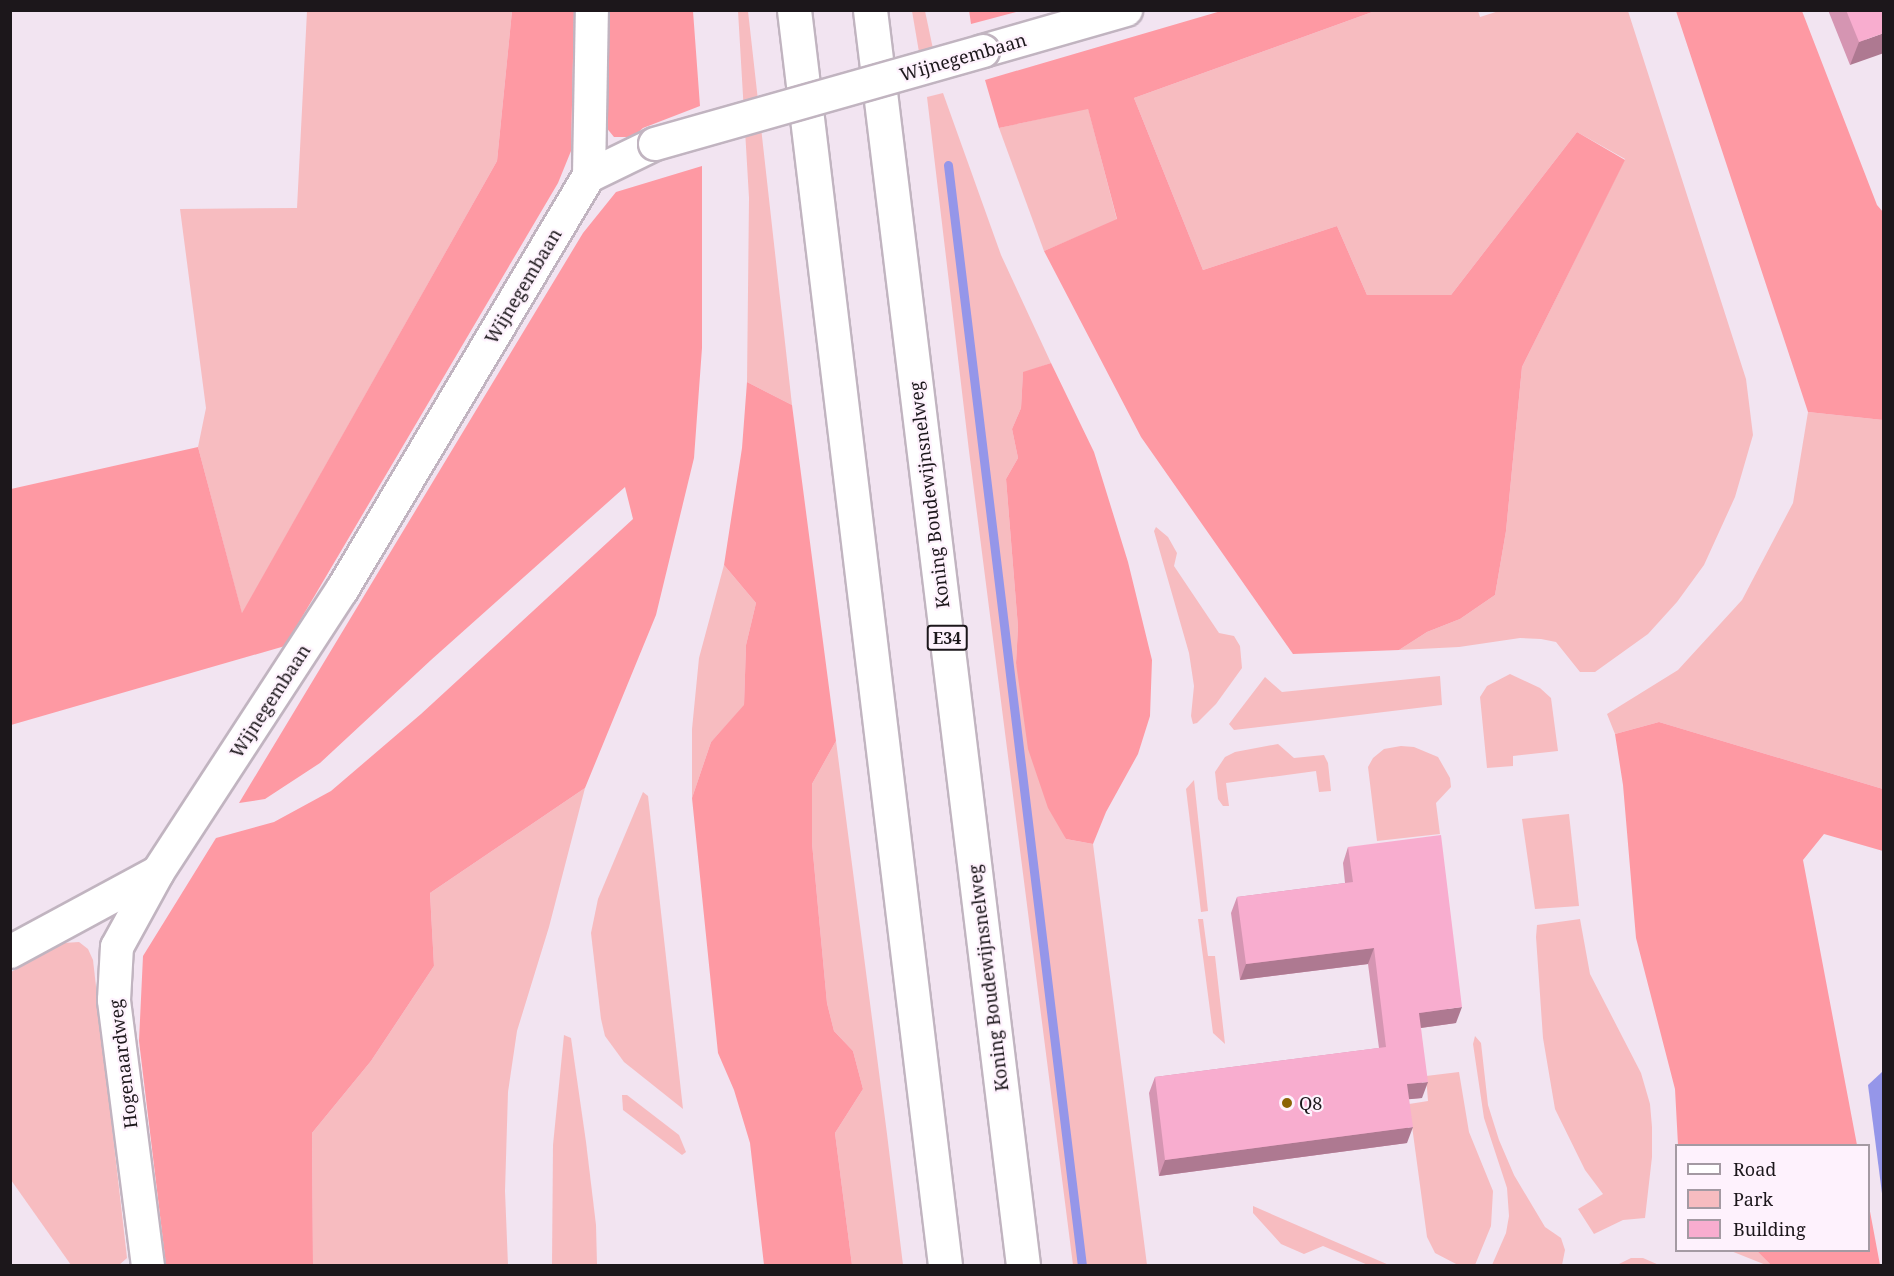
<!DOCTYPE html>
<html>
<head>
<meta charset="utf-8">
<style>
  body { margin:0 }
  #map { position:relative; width:1894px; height:1276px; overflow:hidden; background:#f2e4f1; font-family:"Noto Serif",serif }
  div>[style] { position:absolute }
  .green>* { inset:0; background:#f7bcc0 }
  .forest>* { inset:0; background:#fe99a3 }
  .water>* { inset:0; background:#9596e9 }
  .stream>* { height:9px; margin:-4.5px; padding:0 4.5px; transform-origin:4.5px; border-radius:4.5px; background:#9596e9 }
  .roads { filter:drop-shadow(2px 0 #c1b4c0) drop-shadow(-2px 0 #c1b4c0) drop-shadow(0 2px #c1b4c0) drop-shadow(0 -2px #c1b4c0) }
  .street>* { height:32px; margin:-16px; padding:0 16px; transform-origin:16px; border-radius:16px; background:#fff }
  .highway>* { height:33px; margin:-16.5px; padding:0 16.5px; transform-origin:16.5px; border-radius:16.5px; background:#fff }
  .bridges { filter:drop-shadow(2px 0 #c1b4c0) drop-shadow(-2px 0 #c1b4c0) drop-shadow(0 2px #c1b4c0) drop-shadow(0 -2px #c1b4c0) }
  .street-bridge>* { height:32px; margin:-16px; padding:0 16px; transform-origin:16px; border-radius:16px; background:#fff }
  .wall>* { inset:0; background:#d595b2 }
  .shaded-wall>* { inset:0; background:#ae7991 }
  .building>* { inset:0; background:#f8adcf }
  .dots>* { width:16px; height:16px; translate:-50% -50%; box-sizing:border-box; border:3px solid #fef2fd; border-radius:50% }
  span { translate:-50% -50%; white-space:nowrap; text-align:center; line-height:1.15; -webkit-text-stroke:4.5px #fef2fd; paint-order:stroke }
  .shield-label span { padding:2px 4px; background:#fef2fd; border:2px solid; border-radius:4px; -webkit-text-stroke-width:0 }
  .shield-label { font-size:16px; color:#1c171b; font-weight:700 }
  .street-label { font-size:18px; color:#1c171b }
  .poi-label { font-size:18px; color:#1c171b }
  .left { translate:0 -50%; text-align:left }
  .frame { position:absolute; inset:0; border:12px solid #1c171b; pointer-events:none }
  .legend { position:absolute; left:1675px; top:1144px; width:195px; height:108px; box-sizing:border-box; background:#fef2fd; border:2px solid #a49aa3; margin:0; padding:8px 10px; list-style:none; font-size:18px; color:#1c171b }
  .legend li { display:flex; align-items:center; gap:12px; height:30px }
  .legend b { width:30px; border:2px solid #a49aa3 }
</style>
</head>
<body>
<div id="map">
  <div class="green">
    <div style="clip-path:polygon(1502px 10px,1628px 11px,1746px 379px,1753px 435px,1735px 497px,1704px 565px,1677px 602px,1648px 634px,1595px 672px,1580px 672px,1556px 642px,1541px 639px,1520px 638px,1459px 647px,1399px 650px,1427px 632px,1460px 619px,1495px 595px,1506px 531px,1522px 367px,1625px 159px,1577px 132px,1451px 295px,1367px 295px,1337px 226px,1203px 270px,1134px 98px,1375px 11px,1478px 11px,1480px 17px)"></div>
    <div style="clip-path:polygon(307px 11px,512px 11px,497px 161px,242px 614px,198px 447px,206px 408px,180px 209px,297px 208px)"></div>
    <div style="clip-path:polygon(738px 11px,748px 11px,792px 405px,747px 382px,749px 198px)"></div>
    <div style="clip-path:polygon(912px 11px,925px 11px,933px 49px,919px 52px)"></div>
    <div style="clip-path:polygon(943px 93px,1001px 255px,1051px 363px,1023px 373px,1021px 408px,1012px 429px,1018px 458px,1006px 479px,1018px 627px,1016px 663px,1066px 839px,1093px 844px,1147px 1265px,1073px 1265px,969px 451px,927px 97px)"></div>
    <div style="clip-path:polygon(1088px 108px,1117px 220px,1044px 251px,999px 128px)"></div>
    <div style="clip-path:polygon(1808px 412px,1883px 420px,1883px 789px,1659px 722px,1615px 734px,1607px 714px,1678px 670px,1742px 600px,1793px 503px)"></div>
    <div style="clip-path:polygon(1156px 527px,1168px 537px,1177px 553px,1174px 566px,1219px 633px,1234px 636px,1240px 646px,1242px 668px,1216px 704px,1197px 723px,1193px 724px,1191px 716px,1194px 686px,1189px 653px,1154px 531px)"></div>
    <div style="clip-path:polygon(724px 565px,756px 603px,746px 645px,744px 706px,711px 742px,692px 798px,692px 729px,699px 658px)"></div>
    <div style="clip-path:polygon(1510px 674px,1540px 688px,1551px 698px,1558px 751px,1513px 756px,1513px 766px,1487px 768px,1480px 697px,1487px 686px)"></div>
    <div style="clip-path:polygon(1440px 676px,1442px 705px,1234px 730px,1229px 724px,1265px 677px,1282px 692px)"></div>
    <div style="clip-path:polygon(836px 741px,887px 1134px,903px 1265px,852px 1265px,835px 1133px,863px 1089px,853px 1051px,834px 1031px,827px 1003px,812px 843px,812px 784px)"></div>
    <div style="clip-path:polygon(1278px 744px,1294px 758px,1324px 755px,1328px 763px,1331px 791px,1319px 792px,1316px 771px,1226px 783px,1229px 806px,1223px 806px,1218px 799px,1215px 772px,1225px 757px,1235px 752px)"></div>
    <div style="clip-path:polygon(1401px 746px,1414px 747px,1438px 757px,1450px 778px,1451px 787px,1436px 803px,1440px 834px,1377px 841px,1368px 767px,1373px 758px,1384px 749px)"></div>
    <div style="clip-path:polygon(1194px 780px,1208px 911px,1201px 912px,1186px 789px)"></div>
    <div style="clip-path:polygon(585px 788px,549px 927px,517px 1031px,508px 1092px,505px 1191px,508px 1265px,313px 1265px,312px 1133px,371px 1061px,434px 966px,430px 893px)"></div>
    <div style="clip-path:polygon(643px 792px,648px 796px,683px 1109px,624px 1062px,605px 1036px,601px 1019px,591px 933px,598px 899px)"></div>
    <div style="clip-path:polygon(1569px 814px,1579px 906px,1535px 909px,1522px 819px)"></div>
    <div style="clip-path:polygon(1198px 919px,1203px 919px,1208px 956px,1215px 956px,1225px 1044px,1213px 1033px)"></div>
    <div style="clip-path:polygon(1580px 919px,1590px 974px,1641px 1073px,1650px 1104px,1652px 1127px,1652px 1157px,1645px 1218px,1623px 1220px,1594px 1234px,1578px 1209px,1603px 1194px,1585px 1170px,1555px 1109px,1543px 1038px,1536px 937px,1537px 925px)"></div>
    <div style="clip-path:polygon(79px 942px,88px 949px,93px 960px,127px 1258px,119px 1265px,71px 1265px,11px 1180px,11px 972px,63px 943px)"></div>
    <div style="clip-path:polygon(564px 1035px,571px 1038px,586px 1142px,596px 1225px,597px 1265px,552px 1265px,553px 1145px)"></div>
    <div style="clip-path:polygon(1475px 1036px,1481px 1043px,1488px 1105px,1499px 1140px,1514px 1175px,1545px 1227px,1561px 1238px,1565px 1250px,1562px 1265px,1492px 1265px,1506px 1233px,1509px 1216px,1507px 1188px,1484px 1118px,1473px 1044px)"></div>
    <div style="clip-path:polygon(1459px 1072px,1469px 1132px,1493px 1191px,1491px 1226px,1475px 1265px,1458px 1265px,1435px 1253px,1427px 1237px,1409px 1104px,1428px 1101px,1426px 1076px)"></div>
    <div style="clip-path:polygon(622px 1095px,627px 1095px,679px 1135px,686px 1152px,682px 1155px,623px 1110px)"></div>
    <div style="clip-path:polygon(1253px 1206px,1389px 1265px,1368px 1265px,1323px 1246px,1304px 1254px,1281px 1244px,1253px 1213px)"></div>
    <div style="clip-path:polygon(1731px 1251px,1757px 1251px,1771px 1265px,1766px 1265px)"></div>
    <div style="clip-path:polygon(1631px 1258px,1643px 1258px,1659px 1265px,1617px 1265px)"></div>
  </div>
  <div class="forest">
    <div style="clip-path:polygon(969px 10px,1020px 10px,1020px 11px,971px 24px)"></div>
    <div style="clip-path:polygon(512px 11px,574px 11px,571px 151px,558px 183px,285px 646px,11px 725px,11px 489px,198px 447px,242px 613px,497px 161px)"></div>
    <div style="clip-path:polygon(605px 11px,693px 11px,700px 106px,643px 128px,633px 137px,614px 137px,605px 126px)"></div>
    <div style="clip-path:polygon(1221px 11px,1375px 11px,1134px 98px,1203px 270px,1337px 226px,1367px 295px,1451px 295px,1577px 132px,1625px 160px,1522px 367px,1506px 531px,1495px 595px,1460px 619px,1427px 632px,1399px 650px,1293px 654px,1141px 437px,1044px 251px,1117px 219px,1088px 109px,999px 128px,985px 80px)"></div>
    <div style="clip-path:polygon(1676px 11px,1802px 11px,1877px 205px,1883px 212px,1883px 420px,1808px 412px)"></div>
    <div style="clip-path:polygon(702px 166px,702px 348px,694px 458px,656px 615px,585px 788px,430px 893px,434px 966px,371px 1061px,312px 1133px,313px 1265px,166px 1265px,139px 1041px,143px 956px,216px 838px,274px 822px,331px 791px,421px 714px,633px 519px,625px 487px,431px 660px,320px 763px,265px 799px,239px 803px,583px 233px,616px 192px)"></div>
    <div style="clip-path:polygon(1051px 363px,1094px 452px,1128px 562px,1152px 660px,1150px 716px,1138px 754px,1106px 812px,1093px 844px,1066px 839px,1048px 808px,1028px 749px,1016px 663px,1018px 627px,1006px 479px,1018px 458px,1012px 429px,1021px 408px,1023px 372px)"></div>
    <div style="clip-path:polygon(747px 382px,792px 405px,836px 741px,812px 784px,812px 843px,827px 1003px,834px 1031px,853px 1051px,863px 1089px,835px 1133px,852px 1265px,764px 1265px,750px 1143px,734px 1090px,718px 1053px,692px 798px,711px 742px,744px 705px,746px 645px,756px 603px,724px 565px,742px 448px)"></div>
    <div style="clip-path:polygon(1659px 722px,1883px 789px,1883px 851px,1824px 834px,1803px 860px,1857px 1145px,1678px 1145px,1675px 1089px,1636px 938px,1623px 785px,1615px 734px)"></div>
    <div style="clip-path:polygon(1869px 1206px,1880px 1265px,1771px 1265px,1757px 1251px,1868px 1250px)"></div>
  </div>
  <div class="water">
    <div style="clip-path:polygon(1882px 1072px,1884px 1072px,1883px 1201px,1868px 1085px)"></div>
  </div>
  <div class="stream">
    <div style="left:948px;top:165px;width:1109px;rotate:83.06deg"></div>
  </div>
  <div class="roads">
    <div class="street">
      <div style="left:983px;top:51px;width:149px;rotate:-16deg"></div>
      <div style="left:589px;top:176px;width:166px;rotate:-89deg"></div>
      <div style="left:10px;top:952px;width:168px;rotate:-28.4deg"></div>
      <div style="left:148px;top:1266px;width:268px;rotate:-97.3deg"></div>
      <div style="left:114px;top:1000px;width:53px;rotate:-86.8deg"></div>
      <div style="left:117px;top:947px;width:85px;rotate:-61.3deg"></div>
      <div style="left:158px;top:872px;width:337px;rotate:-56.9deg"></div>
      <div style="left:342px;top:590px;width:482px;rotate:-59.2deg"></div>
      <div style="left:589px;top:176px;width:73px;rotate:-25.9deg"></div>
    </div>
    <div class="highway">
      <div style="left:794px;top:10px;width:1265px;rotate:83.14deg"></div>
      <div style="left:870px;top:10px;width:1265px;rotate:83.05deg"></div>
    </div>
  </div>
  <div class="bridges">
    <div class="street-bridge">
      <div style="left:655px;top:144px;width:341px;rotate:-15.8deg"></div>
    </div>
  </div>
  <div class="wall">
    <div style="clip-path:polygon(1828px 10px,1884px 10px,1850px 65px)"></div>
    <div style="clip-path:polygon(1348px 847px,1456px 1023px,1421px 1028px,1422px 1098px,1409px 1099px,1407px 1143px,1159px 1176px,1149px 1093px,1155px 1077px,1379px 1048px,1368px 964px,1240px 980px,1231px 913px,1237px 897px,1345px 883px,1343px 863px)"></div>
  </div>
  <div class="shaded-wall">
    <div style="clip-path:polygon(1884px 33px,1884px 53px,1850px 65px,1859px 42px)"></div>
    <div style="clip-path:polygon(1374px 948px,1368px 964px,1240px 980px,1246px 964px)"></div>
    <div style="clip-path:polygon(1462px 1007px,1456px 1023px,1413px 1029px,1419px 1013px)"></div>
    <div style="clip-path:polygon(1428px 1082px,1422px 1098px,1401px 1100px,1407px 1084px)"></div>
    <div style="clip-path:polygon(1413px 1127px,1407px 1143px,1159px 1176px,1165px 1160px)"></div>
  </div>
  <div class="building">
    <div style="clip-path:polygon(1846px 10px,1884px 10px,1884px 33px,1859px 42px)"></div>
    <div style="clip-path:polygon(1441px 835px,1462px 1007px,1419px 1013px,1428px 1082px,1407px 1084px,1413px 1127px,1165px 1160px,1155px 1077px,1386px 1047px,1374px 948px,1246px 964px,1237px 897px,1353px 882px,1348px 847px)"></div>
  </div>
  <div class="dots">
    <div style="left:1287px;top:1103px;background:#8b6405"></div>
  </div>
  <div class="shield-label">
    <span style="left:947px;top:638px">E34</span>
  </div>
  <div class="street-label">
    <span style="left:963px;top:57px;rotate:-16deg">Wijnegembaan</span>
    <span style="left:523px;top:286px;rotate:-59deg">Wijnegembaan</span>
    <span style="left:929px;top:495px;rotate:-97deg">Koning Boudewijnsnelweg</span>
    <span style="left:270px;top:701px;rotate:-57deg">Wijnegembaan</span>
    <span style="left:988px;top:978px;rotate:-97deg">Koning Boudewijnsnelweg</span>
    <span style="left:123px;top:1064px;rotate:-97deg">Hogenaardweg</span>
  </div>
  <div class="poi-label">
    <span class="left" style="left:1299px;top:1103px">Q8</span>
  </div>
  <div class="frame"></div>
  <ul class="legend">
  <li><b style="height:8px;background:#fff"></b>Road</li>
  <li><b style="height:16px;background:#f7bcc0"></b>Park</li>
  <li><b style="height:16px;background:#f8adcf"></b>Building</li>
  </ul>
</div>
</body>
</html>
